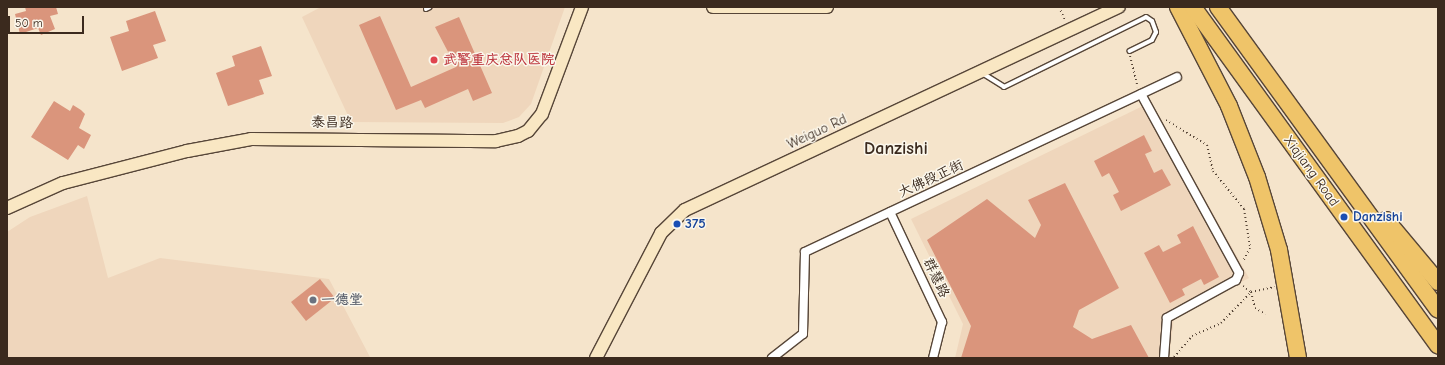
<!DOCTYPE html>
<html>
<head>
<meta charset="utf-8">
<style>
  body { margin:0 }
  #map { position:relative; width:1445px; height:365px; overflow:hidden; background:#f5e4cb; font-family:"Comic Neue","LXGW WenKai TC",sans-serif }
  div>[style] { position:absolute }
  .built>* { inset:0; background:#efd6bc }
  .building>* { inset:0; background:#da957c }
  .path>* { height:2px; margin-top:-1px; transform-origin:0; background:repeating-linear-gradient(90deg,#574638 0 1px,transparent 0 4px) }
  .roads { filter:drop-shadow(1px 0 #574638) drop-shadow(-1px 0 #574638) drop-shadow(0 1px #574638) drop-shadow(0 -1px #574638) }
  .lane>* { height:4px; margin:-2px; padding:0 2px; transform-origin:2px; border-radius:2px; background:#fff }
  .street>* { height:8px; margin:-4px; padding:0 4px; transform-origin:4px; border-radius:4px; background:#fff }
  .secondary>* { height:12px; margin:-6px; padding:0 6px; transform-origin:6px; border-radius:6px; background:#f9e7c3 }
  .highway>* { height:16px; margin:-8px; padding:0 8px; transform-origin:8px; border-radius:8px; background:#efc469 }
  .dots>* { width:11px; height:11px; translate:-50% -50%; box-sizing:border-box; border:2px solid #fbf7ec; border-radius:50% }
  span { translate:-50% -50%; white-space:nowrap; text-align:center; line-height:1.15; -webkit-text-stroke:3px #fbf7ec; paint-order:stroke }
  .health-label { font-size:14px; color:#be3a42; font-weight:700 }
  .left { translate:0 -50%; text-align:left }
  .street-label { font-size:14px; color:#3b2a1e }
  .transit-label { font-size:14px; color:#164399; font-weight:700 }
  .worship-label { font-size:14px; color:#5b616d; font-weight:700 }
  .district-label { font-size:18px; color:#3b2a1e; font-weight:700 }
  .frame { position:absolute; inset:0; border:8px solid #3b2a1e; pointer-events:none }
  .scale { position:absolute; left:8px; top:16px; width:76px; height:18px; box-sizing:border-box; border:2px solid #3b2a1e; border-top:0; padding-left:5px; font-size:12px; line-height:14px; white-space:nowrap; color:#3b2a1e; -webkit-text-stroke:3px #fbf7ec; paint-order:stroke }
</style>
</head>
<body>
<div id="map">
  <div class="built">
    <div style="clip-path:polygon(321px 7px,565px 7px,531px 104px,519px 117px,503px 123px,351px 122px,302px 17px)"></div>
    <div style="clip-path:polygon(1151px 102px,1249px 278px,1174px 318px,1169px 358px,955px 358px,963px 324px,911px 219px)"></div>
    <div style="clip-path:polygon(87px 196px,108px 278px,160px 258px,329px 279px,370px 357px,7px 358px,7px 232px,30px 217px)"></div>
  </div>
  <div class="building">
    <div style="clip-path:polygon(25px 7px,56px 7px,58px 14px,50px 16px,55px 29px,41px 35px,38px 28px,20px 34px,15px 14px,26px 11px)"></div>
    <div style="clip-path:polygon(155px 11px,166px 41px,153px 45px,158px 58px,122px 71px,110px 37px,129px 31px,126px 21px)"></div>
    <div style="clip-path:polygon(380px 16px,411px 87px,456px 67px,435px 27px,459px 17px,492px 93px,473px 101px,468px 89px,425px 108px,421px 100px,396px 110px,359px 25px)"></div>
    <div style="clip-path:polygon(261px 46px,272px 76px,259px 80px,264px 94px,228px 106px,216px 73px,235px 66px,232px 56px)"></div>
    <div style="clip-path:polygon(54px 101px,70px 111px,73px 105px,81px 110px,85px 114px,79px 128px,91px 135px,84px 149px,78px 145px,68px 160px,31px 137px)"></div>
    <div style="clip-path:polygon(1144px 135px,1152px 151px,1145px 154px,1154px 173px,1162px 169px,1171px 185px,1121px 211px,1113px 195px,1119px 192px,1109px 173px,1102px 177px,1094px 161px)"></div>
    <div style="clip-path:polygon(1065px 183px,1119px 288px,1079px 310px,1073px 327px,1092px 339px,1131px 325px,1149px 358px,961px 358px,971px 326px,927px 240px,987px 199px,1035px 238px,1041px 225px,1028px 200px)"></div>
    <div style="clip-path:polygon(1193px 226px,1219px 277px,1204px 285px,1201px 279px,1182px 289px,1185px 295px,1170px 303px,1144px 253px,1159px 245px,1163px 252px,1181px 243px,1177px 235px)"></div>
    <div style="clip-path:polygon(320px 279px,335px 298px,306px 321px,291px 302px)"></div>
  </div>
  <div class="path">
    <div style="left:1059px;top:7px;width:14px;rotate:65deg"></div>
    <div style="left:1130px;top:56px;width:32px;rotate:76deg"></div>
    <div style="left:1166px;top:120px;width:48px;rotate:31.4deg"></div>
    <div style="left:1207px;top:145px;width:27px;rotate:77deg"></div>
    <div style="left:1213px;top:171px;width:49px;rotate:50.8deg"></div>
    <div style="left:1244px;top:209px;width:39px;rotate:81deg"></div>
    <div style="left:1250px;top:248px;width:15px;rotate:118deg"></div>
    <div style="left:1243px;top:286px;width:10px;rotate:37deg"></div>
    <div style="left:1251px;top:292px;width:24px;rotate:-12deg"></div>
    <div style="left:1251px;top:292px;width:16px;rotate:76deg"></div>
    <div style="left:1255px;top:308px;width:12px;rotate:31deg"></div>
    <div style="left:1174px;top:357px;width:28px;rotate:-49deg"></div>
    <div style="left:1192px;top:336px;width:32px;rotate:-24deg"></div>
    <div style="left:1221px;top:323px;width:43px;rotate:-45.9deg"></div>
  </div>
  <div class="roads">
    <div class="lane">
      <div style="left:426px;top:9px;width:4px;rotate:-27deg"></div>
      <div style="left:982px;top:73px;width:26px;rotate:32deg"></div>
      <div style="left:1004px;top:87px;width:158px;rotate:-26.2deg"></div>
      <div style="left:1146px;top:17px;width:7px;rotate:34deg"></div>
      <div style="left:1152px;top:21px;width:12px;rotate:70deg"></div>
      <div style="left:1156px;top:32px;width:9px;rotate:117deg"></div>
      <div style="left:1152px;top:40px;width:25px;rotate:154deg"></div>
    </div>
    <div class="street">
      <div style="left:1141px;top:94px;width:204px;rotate:61.3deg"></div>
      <div style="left:1239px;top:273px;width:8px;rotate:113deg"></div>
      <div style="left:1236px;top:280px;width:79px;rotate:151.2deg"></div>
      <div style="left:1167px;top:318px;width:40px;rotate:94.3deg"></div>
      <div style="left:890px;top:212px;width:122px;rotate:64.7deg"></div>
      <div style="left:942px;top:322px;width:37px;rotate:104deg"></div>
      <div style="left:772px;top:358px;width:39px;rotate:-38deg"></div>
      <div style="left:803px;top:334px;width:82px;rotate:-88.6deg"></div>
      <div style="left:805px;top:252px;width:411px;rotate:-25.2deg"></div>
    </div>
    <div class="secondary">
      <div style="left:713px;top:7px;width:114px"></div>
      <div style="left:7px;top:208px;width:61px;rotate:-24.1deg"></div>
      <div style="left:63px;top:183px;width:128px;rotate:-14.5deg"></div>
      <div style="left:187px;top:151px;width:65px;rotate:-10.6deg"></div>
      <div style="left:251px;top:139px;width:245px;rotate:0.5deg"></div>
      <div style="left:496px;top:141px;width:23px;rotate:-13deg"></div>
      <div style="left:518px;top:136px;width:11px;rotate:-27deg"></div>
      <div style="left:528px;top:131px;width:22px;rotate:-51deg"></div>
      <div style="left:542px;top:114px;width:114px;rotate:-69.5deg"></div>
      <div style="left:596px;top:358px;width:141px;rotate:-62.5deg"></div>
      <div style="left:661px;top:233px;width:33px;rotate:-44deg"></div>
      <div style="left:685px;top:210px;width:479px;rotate:-25.1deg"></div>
    </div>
    <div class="highway">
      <div style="left:1178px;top:7px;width:111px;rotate:62.7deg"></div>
      <div style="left:1229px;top:106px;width:76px;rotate:68.5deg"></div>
      <div style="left:1257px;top:177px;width:76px;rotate:73.2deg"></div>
      <div style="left:1279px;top:250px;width:110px;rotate:80deg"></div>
      <div style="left:1193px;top:7px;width:418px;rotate:54.1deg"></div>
      <div style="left:1218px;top:7px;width:374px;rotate:54deg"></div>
      <div style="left:1386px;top:220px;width:81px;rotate:50deg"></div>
    </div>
  </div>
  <div class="dots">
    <div style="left:434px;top:60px;background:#e0444e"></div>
    <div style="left:1344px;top:217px;background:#1a4fb4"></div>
    <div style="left:677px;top:224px;background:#1a4fb4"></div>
    <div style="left:313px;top:300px;background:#6b7280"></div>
  </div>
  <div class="health-label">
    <span class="left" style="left:443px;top:60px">武警重庆总队医院</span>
  </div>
  <div class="street-label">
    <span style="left:332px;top:123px;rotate:1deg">泰昌路</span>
    <span style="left:817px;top:132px;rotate:-25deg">Weiguo Rd</span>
    <span style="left:1311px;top:171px;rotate:54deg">Xiajiang Road</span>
    <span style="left:931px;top:179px;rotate:-25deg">大佛段正街</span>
    <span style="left:936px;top:278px;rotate:65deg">群慧路</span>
  </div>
  <div class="transit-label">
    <span class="left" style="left:1353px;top:217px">Danzishi</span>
    <span class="left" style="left:685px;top:224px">375</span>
  </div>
  <div class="worship-label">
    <span class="left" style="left:321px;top:300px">一德堂</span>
  </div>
  <div class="district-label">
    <span style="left:896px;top:149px">Danzishi</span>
  </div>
  <div class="frame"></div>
  <div class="scale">50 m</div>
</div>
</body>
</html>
